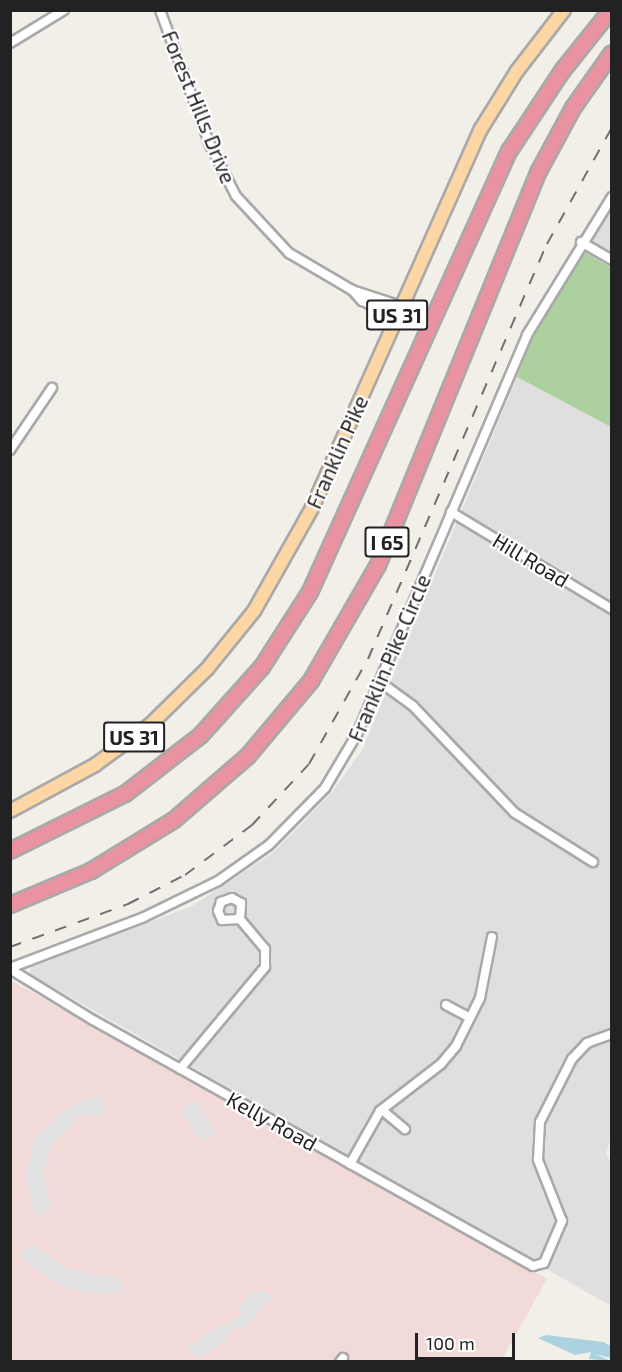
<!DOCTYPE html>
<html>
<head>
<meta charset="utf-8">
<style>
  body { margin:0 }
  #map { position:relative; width:622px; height:1372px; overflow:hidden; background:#f2efe9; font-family:"Exo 2",sans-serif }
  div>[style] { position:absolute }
  .residential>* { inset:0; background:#e0dfdf }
  .commercial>* { inset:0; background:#f2dad9 }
  .forest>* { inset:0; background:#add19e }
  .parking>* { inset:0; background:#e2e2e2 }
  .water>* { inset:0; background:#aad3df }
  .roads { filter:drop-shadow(2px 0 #a9a9a9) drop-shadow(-2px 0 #a9a9a9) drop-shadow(0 2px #a9a9a9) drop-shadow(0 -2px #a9a9a9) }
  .minor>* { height:8px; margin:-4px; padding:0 4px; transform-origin:4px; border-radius:4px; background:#fff }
  .primary>* { height:12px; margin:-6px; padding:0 6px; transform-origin:6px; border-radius:6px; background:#fcd6a4 }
  .motorway>* { height:14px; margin:-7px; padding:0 7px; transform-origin:7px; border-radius:7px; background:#e892a2 }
  .rail>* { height:2px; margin-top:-1px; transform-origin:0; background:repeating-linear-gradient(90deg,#707070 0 12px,transparent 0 24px) }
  span { translate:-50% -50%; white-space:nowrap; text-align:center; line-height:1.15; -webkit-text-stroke:4.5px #fff; paint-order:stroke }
  .shield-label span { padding:2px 4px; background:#fff; border:2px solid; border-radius:4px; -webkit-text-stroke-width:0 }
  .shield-label { font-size:20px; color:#222; font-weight:700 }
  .street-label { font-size:21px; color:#222 }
  .frame { position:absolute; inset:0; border:12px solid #222; pointer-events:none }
  .scale { position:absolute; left:415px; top:1333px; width:100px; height:27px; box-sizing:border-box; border:3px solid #222; border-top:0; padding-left:8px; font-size:18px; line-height:21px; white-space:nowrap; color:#222; -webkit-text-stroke:4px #fff; paint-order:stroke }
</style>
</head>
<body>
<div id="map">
  <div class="residential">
    <div style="clip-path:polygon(611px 212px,611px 268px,583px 251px)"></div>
    <div style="clip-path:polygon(517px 377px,611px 427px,612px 1134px,606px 1154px,612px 1164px,611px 1306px,30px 974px,31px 967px,192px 906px,273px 853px,332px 792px,362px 750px)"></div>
  </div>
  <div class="commercial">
    <div style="clip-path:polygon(10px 980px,547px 1279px,501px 1361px,11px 1361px)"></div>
  </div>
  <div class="forest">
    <div style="clip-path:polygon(583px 251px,611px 268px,611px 427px,517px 377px,531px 340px)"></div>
  </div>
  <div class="parking">
    <div style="clip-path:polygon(104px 1096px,105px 1114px,74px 1117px,76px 1122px,52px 1145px,43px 1174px,51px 1208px,36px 1219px,25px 1176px,35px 1139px,65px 1107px,68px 1112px,76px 1102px)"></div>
    <div style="clip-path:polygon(197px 1101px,216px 1134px,199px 1140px,181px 1110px)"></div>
    <div style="clip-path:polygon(33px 1244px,66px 1268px,98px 1276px,121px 1276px,123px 1293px,87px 1293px,55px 1283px,17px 1255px)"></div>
    <div style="clip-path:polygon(261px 1289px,272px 1297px,242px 1331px,236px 1327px,226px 1336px,228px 1340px,201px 1358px,186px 1350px,196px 1340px,202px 1343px,202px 1336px,219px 1324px,223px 1328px,242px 1312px,238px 1307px,253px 1291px,257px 1295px)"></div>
  </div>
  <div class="water">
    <div style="clip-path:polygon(546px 1335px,603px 1342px,611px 1346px,611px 1358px,595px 1354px,611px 1361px,589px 1359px,591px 1352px,575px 1355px,538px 1338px)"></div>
  </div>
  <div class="roads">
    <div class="minor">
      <div style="left:160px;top:10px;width:144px;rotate:69.7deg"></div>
      <div style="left:210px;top:145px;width:57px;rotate:63deg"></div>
      <div style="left:236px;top:196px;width:78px;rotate:47.1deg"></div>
      <div style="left:289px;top:253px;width:73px;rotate:30.4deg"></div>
      <div style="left:10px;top:43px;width:63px;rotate:-31.4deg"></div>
      <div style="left:581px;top:242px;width:36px;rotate:30deg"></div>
      <div style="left:396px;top:318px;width:38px;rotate:-153deg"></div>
      <div style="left:362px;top:301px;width:15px;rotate:-132deg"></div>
      <div style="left:352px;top:290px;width:52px;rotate:18.1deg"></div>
      <div style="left:10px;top:450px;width:75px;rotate:-55.9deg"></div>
      <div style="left:451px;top:512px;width:188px;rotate:31.1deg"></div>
      <div style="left:380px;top:682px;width:41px;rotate:36deg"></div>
      <div style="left:413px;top:706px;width:148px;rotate:46.4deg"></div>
      <div style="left:515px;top:813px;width:92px;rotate:32.1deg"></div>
      <div style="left:10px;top:968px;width:143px;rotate:-20.8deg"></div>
      <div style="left:144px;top:917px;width:82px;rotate:-25.9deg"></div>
      <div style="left:218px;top:881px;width:62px;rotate:-35.2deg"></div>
      <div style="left:269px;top:845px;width:80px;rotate:-45.5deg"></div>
      <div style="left:325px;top:788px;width:63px;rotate:-59.3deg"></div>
      <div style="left:357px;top:734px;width:434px;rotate:-66.9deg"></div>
      <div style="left:527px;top:335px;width:162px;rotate:-58.4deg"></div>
      <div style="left:10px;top:969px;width:97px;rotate:31.6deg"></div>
      <div style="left:93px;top:1020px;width:504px;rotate:29.21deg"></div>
      <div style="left:533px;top:1266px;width:11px;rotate:-15deg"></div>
      <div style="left:544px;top:1263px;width:46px;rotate:-66.8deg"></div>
      <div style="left:562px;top:1221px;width:66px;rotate:-111.5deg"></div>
      <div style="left:538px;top:1160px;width:38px;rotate:-87deg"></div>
      <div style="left:540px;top:1122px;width:71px;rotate:-63.1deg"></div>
      <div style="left:572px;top:1059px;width:22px;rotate:-47deg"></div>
      <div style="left:587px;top:1043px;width:27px;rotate:-20deg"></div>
      <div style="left:446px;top:1005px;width:27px;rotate:28deg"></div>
      <div style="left:180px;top:1069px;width:133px;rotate:-50.2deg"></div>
      <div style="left:265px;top:967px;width:18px;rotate:-90deg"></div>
      <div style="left:265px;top:949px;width:39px;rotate:-130deg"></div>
      <div style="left:240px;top:919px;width:16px;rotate:-86deg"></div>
      <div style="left:241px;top:903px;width:10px;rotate:-151deg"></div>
      <div style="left:232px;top:898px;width:12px;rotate:160deg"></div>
      <div style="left:221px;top:902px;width:9px;rotate:108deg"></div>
      <div style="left:218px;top:911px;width:10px;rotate:66deg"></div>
      <div style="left:222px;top:920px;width:18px;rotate:-3deg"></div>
      <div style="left:382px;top:1110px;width:30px;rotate:40deg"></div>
      <div style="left:350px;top:1164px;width:61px;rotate:-60.5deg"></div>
      <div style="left:380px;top:1111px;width:77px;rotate:-37.6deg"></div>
      <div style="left:441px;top:1064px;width:23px;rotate:-50deg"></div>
      <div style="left:456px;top:1046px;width:54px;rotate:-63.4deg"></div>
      <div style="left:480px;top:998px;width:62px;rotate:-78.9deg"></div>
      <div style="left:340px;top:1362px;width:5px;rotate:-53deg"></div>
    </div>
    <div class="primary">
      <div style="left:10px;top:811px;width:97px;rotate:-28.4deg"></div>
      <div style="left:95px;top:765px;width:69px;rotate:-36.2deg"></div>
      <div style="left:151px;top:724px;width:78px;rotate:-44.5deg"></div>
      <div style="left:207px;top:669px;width:75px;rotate:-51deg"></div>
      <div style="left:254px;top:611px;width:118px;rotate:-60.6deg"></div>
      <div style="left:312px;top:508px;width:415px;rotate:-66deg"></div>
      <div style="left:481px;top:129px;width:68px;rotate:-58.2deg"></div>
      <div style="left:517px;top:71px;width:77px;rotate:-52.4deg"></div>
    </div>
    <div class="motorway">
      <div style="left:10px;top:851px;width:128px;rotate:-26.4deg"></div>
      <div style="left:125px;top:794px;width:96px;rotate:-37.8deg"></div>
      <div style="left:201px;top:735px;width:91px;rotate:-48.1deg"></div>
      <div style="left:262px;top:667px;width:89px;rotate:-57.4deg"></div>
      <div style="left:310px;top:592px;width:485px;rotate:-65.7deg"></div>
      <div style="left:510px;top:150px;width:96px;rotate:-56.5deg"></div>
      <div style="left:563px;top:70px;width:77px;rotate:-51.3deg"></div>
      <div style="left:10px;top:905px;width:88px;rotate:-22.8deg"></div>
      <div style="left:91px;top:871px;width:97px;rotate:-31.6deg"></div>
      <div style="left:174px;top:820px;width:98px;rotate:-40.9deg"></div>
      <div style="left:248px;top:756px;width:98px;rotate:-50deg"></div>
      <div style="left:311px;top:681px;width:134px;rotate:-60deg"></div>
      <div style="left:378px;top:565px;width:426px;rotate:-67.8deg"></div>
      <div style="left:539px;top:171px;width:72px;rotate:-61.6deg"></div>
      <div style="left:573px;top:108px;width:67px;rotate:-54.7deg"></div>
    </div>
  </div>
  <div class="rail">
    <div style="left:10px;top:947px;width:126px;rotate:-20deg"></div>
    <div style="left:128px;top:904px;width:64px;rotate:-27deg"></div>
    <div style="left:185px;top:875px;width:84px;rotate:-36.7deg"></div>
    <div style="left:252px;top:825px;width:83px;rotate:-46.9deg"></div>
    <div style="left:309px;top:764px;width:120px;rotate:-60.7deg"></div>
    <div style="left:368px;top:659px;width:452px;rotate:-66.7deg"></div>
    <div style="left:547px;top:244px;width:134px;rotate:-60.9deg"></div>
  </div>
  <div class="shield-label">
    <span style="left:397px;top:315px">US 31</span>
    <span style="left:387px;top:542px">I 65</span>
    <span style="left:134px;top:737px">US 31</span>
  </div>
  <div class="street-label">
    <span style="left:199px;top:107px;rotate:68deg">Forest Hills Drive</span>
    <span style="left:337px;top:452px;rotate:-66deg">Franklin Pike</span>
    <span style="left:531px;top:560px;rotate:31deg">Hill Road</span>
    <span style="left:389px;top:658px;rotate:-67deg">Franklin Pike Circle</span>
    <span style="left:272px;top:1121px;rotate:29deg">Kelly Road</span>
  </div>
  <div class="frame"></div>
  <div class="scale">100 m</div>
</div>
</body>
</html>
